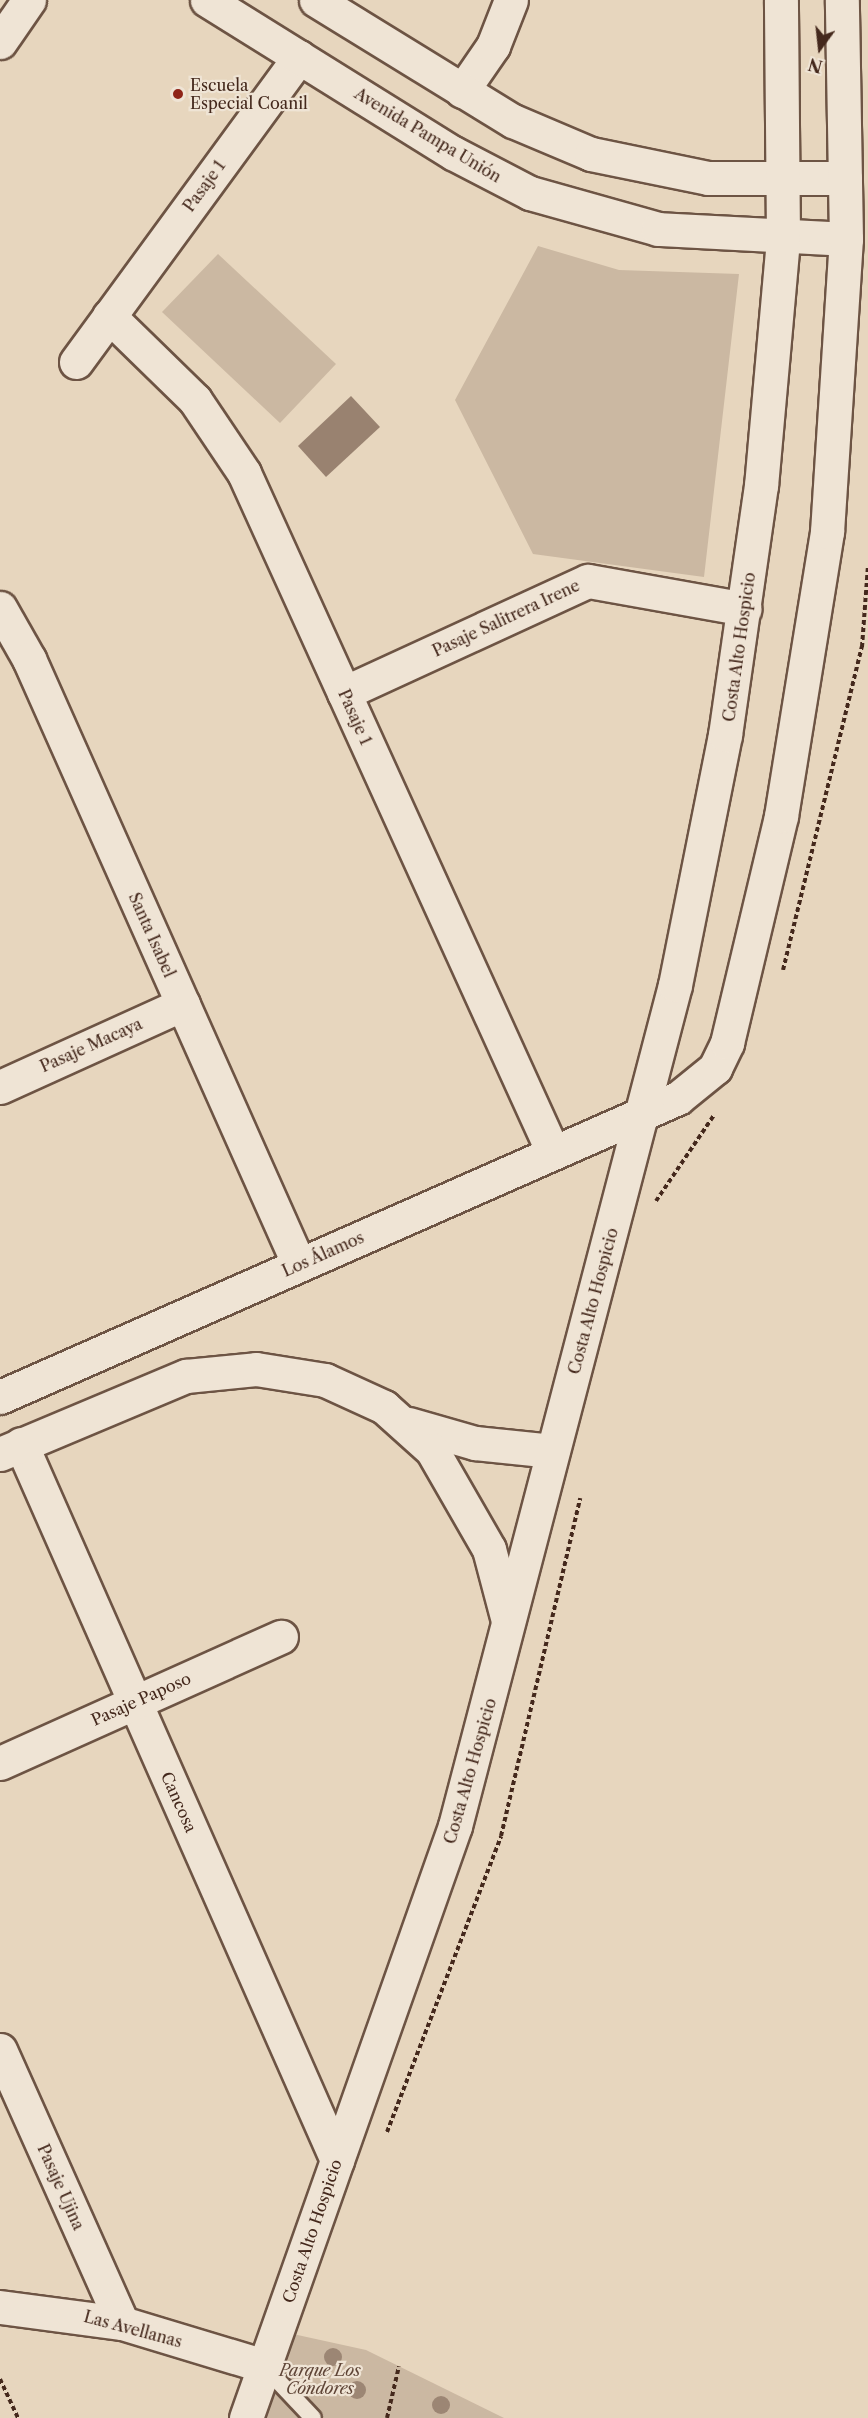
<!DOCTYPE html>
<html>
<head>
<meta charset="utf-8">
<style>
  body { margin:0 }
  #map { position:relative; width:868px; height:2418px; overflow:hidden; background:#e7d6be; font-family:"Libre Caslon Text",serif }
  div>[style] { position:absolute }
  .green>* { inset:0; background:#cbb8a2 }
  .building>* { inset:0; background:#998270 }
  .path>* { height:4px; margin-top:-2px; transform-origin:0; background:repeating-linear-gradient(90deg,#44281c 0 4.5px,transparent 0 7.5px) }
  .roads { filter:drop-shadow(2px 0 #6d5444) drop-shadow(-2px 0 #6d5444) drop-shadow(0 2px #6d5444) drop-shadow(0 -2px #6d5444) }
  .service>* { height:16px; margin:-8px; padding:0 8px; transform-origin:8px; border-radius:8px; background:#efe4d5 }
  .minor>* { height:33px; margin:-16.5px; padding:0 16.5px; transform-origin:16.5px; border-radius:16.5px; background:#efe4d5 }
  .tertiary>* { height:33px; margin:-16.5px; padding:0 16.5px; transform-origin:16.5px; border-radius:16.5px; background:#efe4d5 }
  .trees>* { width:18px; height:18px; margin:-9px; border-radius:50%; background:#9c8674 }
  .dots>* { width:16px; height:16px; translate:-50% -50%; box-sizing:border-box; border:3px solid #efe4d5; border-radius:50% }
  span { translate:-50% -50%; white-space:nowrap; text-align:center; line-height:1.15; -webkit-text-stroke:4.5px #efe4d5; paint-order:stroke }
  .poi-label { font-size:16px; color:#44281c }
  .left { translate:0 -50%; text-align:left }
  .street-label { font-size:16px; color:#44281c }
  .park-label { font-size:16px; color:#5f4537; font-style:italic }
  .north { position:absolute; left:790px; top:18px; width:60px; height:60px; -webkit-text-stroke:4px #efe4d5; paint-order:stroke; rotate:195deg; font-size:16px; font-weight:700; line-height:24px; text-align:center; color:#44281c }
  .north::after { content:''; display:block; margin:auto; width:21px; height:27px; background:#44281c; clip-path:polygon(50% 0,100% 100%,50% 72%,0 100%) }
</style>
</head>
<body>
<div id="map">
  <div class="green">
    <div style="clip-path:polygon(538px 246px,619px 270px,739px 274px,704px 577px,533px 554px,455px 400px)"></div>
    <div style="clip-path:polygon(218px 254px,336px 364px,280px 423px,162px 312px)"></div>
    <div style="clip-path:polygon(293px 2334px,366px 2350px,504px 2418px,265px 2418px)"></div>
  </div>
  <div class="building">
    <div style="clip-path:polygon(351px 396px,380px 427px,326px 477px,298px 446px)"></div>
  </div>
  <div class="path">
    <div style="left:783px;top:970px;width:333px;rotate:-76.3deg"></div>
    <div style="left:862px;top:647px;width:82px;rotate:-85.8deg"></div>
    <div style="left:656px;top:1201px;width:104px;rotate:-56deg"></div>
    <div style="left:387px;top:2132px;width:317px;rotate:-68.9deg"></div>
    <div style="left:501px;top:1836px;width:347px;rotate:-76.8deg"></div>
    <div style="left:0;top:2379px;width:43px;rotate:65.2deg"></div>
    <div style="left:387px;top:2418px;width:53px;rotate:-77deg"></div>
  </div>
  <div class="roads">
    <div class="service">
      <div style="left:264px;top:2366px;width:71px;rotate:46.7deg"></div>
    </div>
    <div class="minor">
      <div style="left:0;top:42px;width:51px;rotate:-55.4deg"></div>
      <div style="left:462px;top:91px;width:55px;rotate:-55.4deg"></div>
      <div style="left:493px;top:46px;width:49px;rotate:-68.6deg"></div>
      <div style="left:109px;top:316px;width:120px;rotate:44.3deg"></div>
      <div style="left:195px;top:400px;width:88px;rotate:56.1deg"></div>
      <div style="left:244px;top:473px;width:744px;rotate:65.54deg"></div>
      <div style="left:76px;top:362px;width:378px;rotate:-53.8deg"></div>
      <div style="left:0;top:608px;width:59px;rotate:60.4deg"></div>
      <div style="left:29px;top:659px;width:663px;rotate:65.98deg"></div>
      <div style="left:344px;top:693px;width:268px;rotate:-24.7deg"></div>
      <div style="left:588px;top:581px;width:159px;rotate:10.1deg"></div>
      <div style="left:0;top:1087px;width:201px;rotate:-24.4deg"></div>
      <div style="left:21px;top:1444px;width:783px;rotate:66.19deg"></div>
      <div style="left:0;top:1763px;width:308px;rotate:-24.2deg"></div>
      <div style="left:0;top:2050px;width:299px;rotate:65.9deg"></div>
      <div style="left:0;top:2307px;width:123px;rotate:7.5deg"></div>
      <div style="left:122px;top:2323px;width:148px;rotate:16.8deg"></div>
    </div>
    <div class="tertiary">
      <div style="left:207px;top:0;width:290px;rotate:31.9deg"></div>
      <div style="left:453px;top:153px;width:87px;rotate:27.5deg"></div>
      <div style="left:530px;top:193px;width:133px;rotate:15.7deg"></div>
      <div style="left:658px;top:229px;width:188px;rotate:3deg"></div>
      <div style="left:316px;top:0;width:231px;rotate:31.6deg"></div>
      <div style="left:513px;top:121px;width:85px;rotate:22.9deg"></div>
      <div style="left:591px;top:154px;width:119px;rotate:11.6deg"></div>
      <div style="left:708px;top:178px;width:137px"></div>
      <div style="left:0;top:1397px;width:741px;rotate:-23.8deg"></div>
      <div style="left:678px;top:1098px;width:48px;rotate:-39deg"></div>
      <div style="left:715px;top:1068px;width:28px;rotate:-64deg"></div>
      <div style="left:727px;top:1043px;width:233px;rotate:-76.6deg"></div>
      <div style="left:781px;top:816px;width:288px;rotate:-80.8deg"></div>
      <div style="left:827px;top:532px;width:294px;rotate:-86.3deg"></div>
      <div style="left:846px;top:239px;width:239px;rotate:-91deg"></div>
      <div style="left:409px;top:1424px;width:69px;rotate:16.1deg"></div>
      <div style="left:475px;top:1443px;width:78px;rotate:5.9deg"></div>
      <div style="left:0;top:1454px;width:202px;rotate:-22.8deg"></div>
      <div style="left:186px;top:1376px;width:70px;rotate:-5.7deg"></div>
      <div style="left:256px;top:1369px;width:70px;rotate:9.1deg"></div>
      <div style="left:325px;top:1380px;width:65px;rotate:24.6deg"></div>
      <div style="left:384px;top:1407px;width:64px;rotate:41.9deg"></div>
      <div style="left:432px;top:1450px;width:114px;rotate:60.1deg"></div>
      <div style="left:489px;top:1549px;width:74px;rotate:75.2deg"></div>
      <div style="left:246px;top:2418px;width:628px;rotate:-70.55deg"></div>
      <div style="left:455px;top:1826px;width:869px;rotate:-75.34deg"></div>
      <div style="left:675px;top:985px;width:255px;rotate:-78.7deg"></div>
      <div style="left:725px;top:735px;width:252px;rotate:-81.8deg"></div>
      <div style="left:761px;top:486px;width:249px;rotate:-84.9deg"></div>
      <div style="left:783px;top:238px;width:238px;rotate:-90.5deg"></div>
    </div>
  </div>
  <div class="trees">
    <div style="left:333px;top:2357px"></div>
    <div style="left:357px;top:2390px"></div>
    <div style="left:441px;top:2405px"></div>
  </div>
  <div class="dots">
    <div style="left:178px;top:94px;background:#8f2418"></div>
  </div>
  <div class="poi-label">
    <span class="left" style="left:190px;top:94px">Escuela<br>Especial Coanil</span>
  </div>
  <div class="street-label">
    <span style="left:428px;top:135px;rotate:31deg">Avenida Pampa Unión</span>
    <span style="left:204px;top:186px;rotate:-54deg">Pasaje 1</span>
    <span style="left:506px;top:618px;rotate:-25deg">Pasaje Salitrera Irene</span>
    <span style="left:739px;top:647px;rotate:-82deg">Costa Alto Hospicio</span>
    <span style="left:355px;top:717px;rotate:66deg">Pasaje 1</span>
    <span style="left:152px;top:935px;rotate:66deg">Santa Isabel</span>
    <span style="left:91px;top:1045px;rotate:-24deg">Pasaje Macaya</span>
    <span style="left:323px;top:1254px;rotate:-24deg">Los Álamos</span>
    <span style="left:593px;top:1301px;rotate:-75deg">Costa Alto Hospicio</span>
    <span style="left:141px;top:1699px;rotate:-24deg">Pasaje Paposo</span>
    <span style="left:470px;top:1771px;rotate:-74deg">Costa Alto Hospicio</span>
    <span style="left:179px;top:1802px;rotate:66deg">Cancosa</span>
    <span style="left:61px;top:2187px;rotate:66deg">Pasaje Ujina</span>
    <span style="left:312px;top:2231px;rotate:-71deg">Costa Alto Hospicio</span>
    <span style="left:133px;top:2329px;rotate:15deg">Las Avellanas</span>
  </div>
  <div class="park-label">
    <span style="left:320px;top:2379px">Parque Los<br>Cóndores</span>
  </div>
  <div class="north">N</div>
</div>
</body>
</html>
